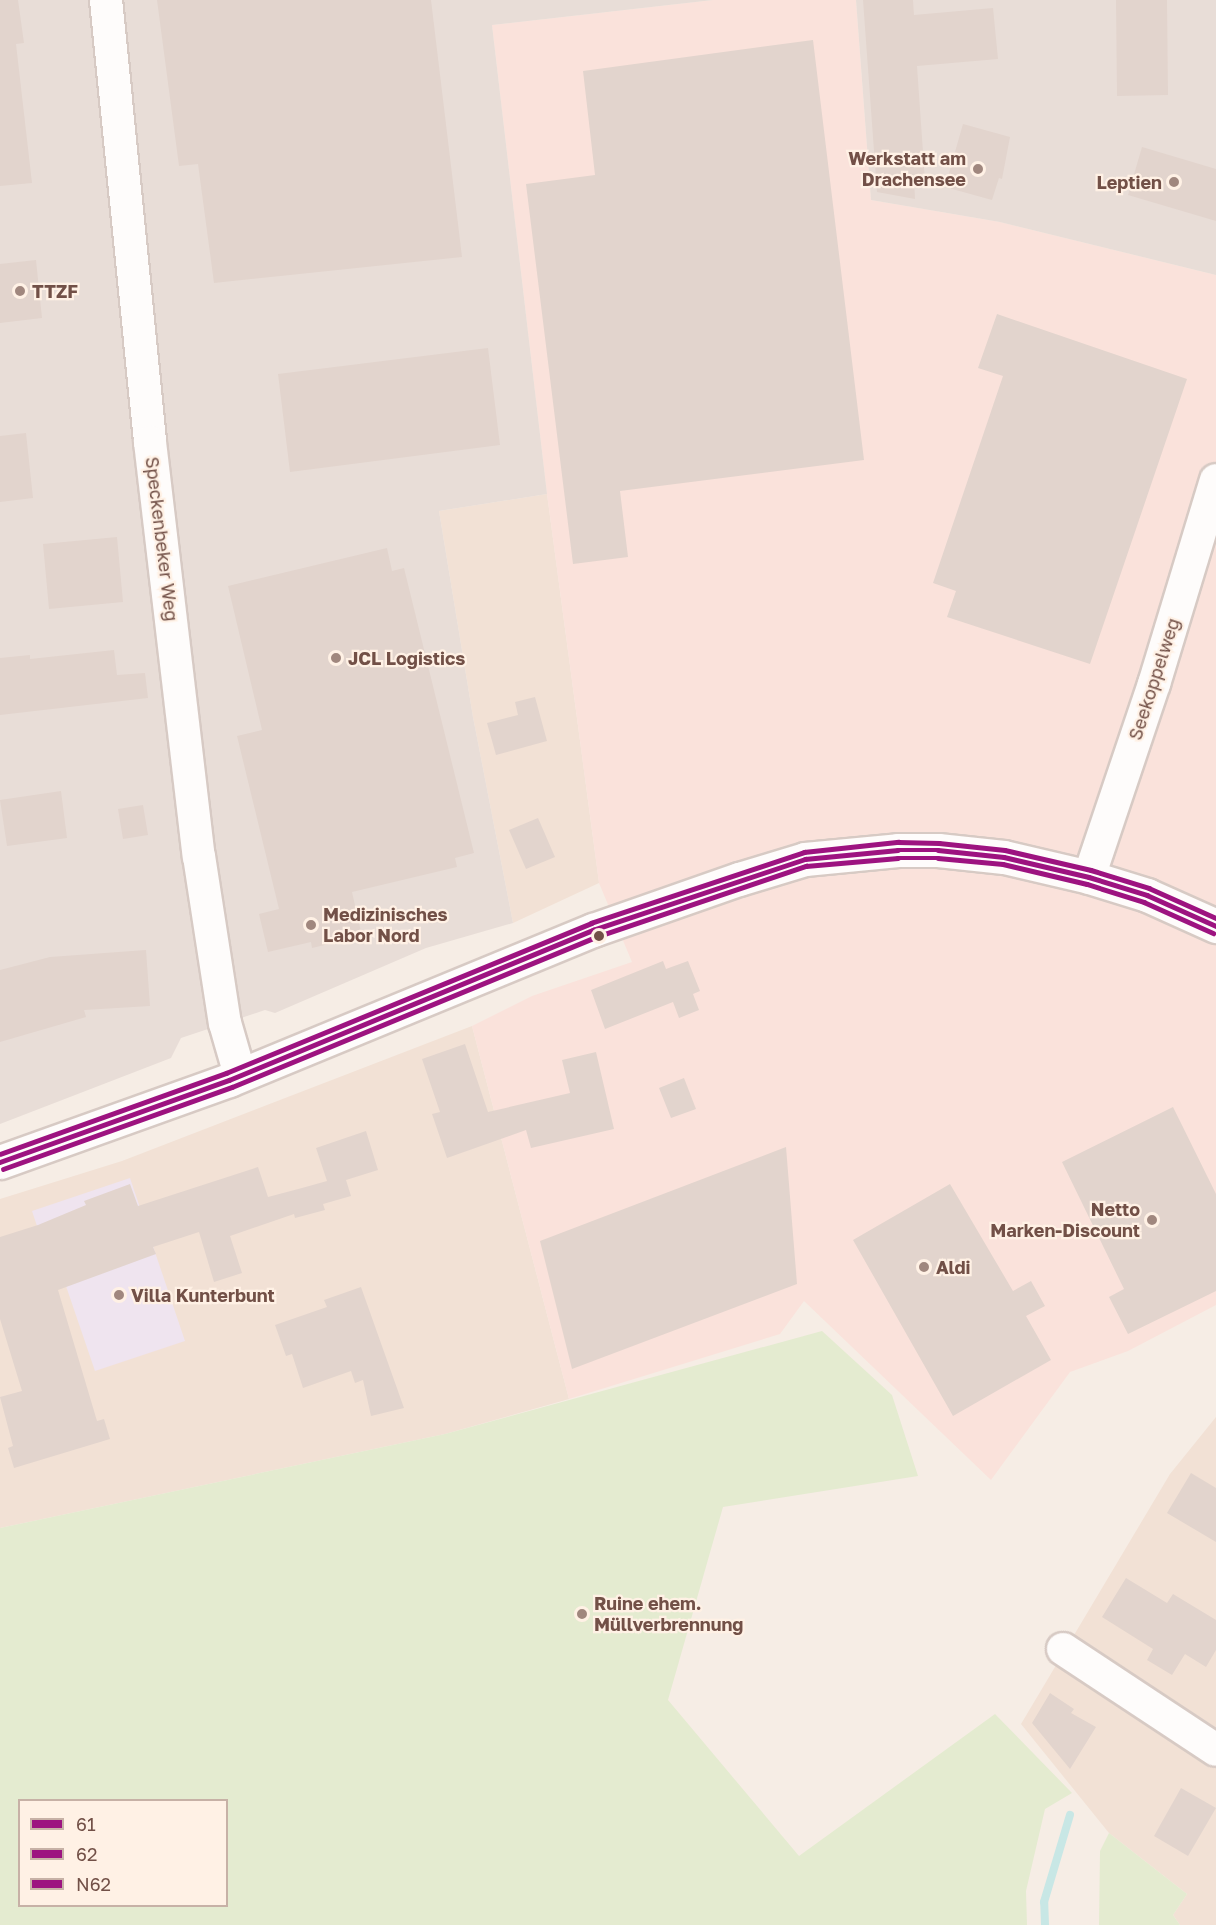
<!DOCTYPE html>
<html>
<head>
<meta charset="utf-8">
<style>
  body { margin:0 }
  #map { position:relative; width:1216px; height:1925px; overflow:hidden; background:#f6ede5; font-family:"Golos Text",sans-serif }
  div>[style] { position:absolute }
  .residential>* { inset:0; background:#f2e1d5 }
  .commercial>* { inset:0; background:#fae2db }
  .industrial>* { inset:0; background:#e8ddd7 }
  .education>* { inset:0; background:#efe4ef }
  .green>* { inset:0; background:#e4ebd0 }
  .stream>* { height:8px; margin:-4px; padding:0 4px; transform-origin:4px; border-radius:4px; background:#c8e7e5 }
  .building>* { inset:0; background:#e2d4cd }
  .roads { filter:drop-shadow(2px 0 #d7cac4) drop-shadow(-2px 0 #d7cac4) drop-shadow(0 2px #d7cac4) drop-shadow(0 -2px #d7cac4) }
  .street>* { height:32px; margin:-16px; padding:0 16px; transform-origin:16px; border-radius:16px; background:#fefcfb }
  .secondary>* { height:33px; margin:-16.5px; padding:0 16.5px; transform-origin:16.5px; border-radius:16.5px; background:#fefcfb }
  .bus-1>* { height:4.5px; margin:-2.25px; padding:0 2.25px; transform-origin:2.25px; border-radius:2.25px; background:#9d1380 }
  .bus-2>* { height:4.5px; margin:-2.25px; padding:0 2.25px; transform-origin:2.25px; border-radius:2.25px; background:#9d1380 }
  .bus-3>* { height:4.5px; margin:-2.25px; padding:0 2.25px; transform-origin:2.25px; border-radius:2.25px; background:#9d1380 }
  .dots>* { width:16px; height:16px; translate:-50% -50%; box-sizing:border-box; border:3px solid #fff1e5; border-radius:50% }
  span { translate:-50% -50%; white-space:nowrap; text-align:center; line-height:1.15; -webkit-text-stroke:4.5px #fff1e5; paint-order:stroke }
  .poi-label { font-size:18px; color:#725047; font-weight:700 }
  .right { translate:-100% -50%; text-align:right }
  .left { translate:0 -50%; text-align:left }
  .street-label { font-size:18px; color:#725047 }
  .legend { position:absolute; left:18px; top:1799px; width:210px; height:108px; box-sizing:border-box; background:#fff1e5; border:2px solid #c7b1a6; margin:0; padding:8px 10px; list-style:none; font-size:18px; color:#725047 }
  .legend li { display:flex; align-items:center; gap:12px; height:30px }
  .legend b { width:30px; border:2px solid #c7b1a6 }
</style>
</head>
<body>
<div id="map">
  <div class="residential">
    <div style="clip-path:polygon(547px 494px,599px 883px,513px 923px,473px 717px,439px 511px)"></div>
    <div style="clip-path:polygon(472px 1026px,569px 1399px,445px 1434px,0 1528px,0 1199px,122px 1161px)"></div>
    <div style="clip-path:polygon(1216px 1417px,1216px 1925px,1180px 1925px,1173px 1915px,1187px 1894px,1109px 1833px,1021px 1724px,1170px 1474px)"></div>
  </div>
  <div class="commercial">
    <div style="clip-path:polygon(713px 0,856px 0,871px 200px,1000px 222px,1216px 275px,1216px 1305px,1128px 1351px,1070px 1372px,991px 1480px,804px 1301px,780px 1334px,569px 1399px,472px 1026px,532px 996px,632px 962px,599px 883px,547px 494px,492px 25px)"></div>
  </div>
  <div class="industrial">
    <div style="clip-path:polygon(0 0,713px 0,492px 25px,547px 494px,439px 511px,473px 717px,513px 923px,426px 948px,275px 1013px,265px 1010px,181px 1038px,171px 1058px,0 1124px)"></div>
    <div style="clip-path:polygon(856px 0,1216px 0,1216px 275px,1000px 222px,871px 200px)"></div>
  </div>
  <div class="education">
    <div style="clip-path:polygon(130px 1178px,185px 1341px,95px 1371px,53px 1248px,45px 1250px,32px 1211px)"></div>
  </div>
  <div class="green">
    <div style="clip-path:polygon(evenodd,822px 1331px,892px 1395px,918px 1476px,723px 1507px,668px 1700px,799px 1856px,995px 1714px,1072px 1793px,1045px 1809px,1026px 1891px,1027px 1925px,0 1925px,0 1528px,445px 1434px,822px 1331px,226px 1800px,226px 1906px,20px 1906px,20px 1800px,226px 1800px)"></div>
    <div style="clip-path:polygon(1109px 1833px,1187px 1894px,1173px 1915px,1180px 1925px,1099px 1925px,1100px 1851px)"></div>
  </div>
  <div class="stream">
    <div style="left:1045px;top:1925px;width:23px;rotate:-92deg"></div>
    <div style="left:1044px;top:1902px;width:91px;rotate:-73.4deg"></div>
  </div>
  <div class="building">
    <div style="clip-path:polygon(0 0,18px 0,24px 43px,16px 44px,32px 183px,0 186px)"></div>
    <div style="clip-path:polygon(157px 0,431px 0,462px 257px,214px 283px,198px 164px,179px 166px)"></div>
    <div style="clip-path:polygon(863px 0,913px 0,914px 15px,993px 8px,998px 59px,917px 66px,925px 181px,914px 178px,915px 199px,877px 192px)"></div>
    <div style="clip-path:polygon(1116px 0,1167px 0,1168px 95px,1117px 96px)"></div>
    <div style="clip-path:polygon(813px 40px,864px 460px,620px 491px,628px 557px,573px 564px,526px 184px,595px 175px,583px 71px)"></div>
    <div style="clip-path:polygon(963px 124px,1010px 137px,1002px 179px,999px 178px,992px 200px,945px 187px)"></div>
    <div style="clip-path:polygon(1142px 147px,1216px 169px,1216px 221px,1128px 195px)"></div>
    <div style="clip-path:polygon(36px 260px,42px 318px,0 323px,0 264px)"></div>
    <div style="clip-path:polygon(997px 314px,1187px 379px,1090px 664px,947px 617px,956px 591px,933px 583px,1003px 376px,978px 368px)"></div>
    <div style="clip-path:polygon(488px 348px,500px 445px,290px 472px,278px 374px)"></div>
    <div style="clip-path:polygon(26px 433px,33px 498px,0 502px,0 436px)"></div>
    <div style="clip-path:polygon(117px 537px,123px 602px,49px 609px,43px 544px)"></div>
    <div style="clip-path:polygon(387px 548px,392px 571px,404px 568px,474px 853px,455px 858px,457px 867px,352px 892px,362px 936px,312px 948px,311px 942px,268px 952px,259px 914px,279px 909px,237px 736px,262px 730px,228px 586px)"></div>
    <div style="clip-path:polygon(114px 650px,117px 675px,145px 673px,148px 698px,0 715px,0 658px,30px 655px,30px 659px)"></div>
    <div style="clip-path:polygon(535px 697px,547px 741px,496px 755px,487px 723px,518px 715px,515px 702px)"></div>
    <div style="clip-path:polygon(61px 791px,67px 838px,7px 846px,0 800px)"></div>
    <div style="clip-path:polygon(143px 805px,148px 835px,123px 839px,118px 809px)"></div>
    <div style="clip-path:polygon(538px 818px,555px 857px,526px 869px,509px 830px)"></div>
    <div style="clip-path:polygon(146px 950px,150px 1006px,84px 1010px,86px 1017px,0 1042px,0 970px,50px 957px)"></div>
    <div style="clip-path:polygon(663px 961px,666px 969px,688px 961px,700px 991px,693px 994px,699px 1010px,679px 1018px,673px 1002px,605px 1029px,591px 990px)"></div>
    <div style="clip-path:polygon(465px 1044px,488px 1112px,570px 1093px,562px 1060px,596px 1052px,614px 1129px,531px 1148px,526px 1130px,447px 1158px,432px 1114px,440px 1112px,422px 1059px)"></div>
    <div style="clip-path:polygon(684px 1078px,696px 1109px,671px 1118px,659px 1088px)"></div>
    <div style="clip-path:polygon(1173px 1107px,1216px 1194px,1216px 1291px,1128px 1334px,1109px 1297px,1124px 1289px,1062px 1162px)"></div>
    <div style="clip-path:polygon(366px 1131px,378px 1170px,346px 1180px,351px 1196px,323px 1204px,325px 1210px,295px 1218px,294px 1214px,230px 1236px,242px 1273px,214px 1282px,199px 1232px,153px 1247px,156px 1254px,58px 1290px,97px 1421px,104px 1419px,110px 1439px,14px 1468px,8px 1448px,13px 1446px,0 1397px,22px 1391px,0 1319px,0 1237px,38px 1225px,86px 1205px,84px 1201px,130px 1184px,138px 1206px,258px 1167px,268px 1197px,302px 1188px,327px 1181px,316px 1148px)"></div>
    <div style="clip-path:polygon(786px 1147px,797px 1284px,572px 1369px,540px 1241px)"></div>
    <div style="clip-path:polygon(950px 1184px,1013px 1291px,1031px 1281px,1045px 1306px,1026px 1316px,1051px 1360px,953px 1416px,853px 1240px)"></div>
    <div style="clip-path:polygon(361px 1287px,404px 1408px,371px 1416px,363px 1380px,355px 1383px,351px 1371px,303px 1388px,292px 1354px,286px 1356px,275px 1325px,327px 1307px,324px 1300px)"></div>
    <div style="clip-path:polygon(1191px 1473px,1216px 1488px,1216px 1542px,1167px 1513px)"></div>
    <div style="clip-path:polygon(1126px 1578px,1167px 1603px,1173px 1594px,1216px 1620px,1216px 1650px,1206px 1667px,1185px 1654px,1172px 1675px,1147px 1660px,1153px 1649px,1102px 1617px)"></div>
    <div style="clip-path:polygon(1050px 1693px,1074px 1709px,1071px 1713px,1096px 1727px,1070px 1769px,1032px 1723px)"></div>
    <div style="clip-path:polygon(1181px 1788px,1216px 1808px,1188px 1856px,1154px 1836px)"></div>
  </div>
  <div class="roads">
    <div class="street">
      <div style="left:106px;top:0;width:444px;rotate:84.3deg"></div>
      <div style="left:150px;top:442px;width:417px;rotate:83.3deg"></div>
      <div style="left:199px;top:856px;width:169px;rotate:81.2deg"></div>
      <div style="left:225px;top:1023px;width:54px;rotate:73.9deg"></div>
      <div style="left:1089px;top:877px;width:204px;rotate:-71.4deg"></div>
      <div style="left:1154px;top:684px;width:213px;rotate:-73.1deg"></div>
      <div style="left:1063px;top:1649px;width:183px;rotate:33.4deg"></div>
    </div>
    <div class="secondary">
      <div style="left:0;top:1162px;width:243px;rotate:-19.7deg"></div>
      <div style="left:229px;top:1080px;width:394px;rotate:-22.4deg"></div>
      <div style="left:593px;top:930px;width:155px;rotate:-19.3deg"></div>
      <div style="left:739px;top:879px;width:69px;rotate:-16.9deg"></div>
      <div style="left:805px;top:859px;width:93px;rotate:-5.5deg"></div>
      <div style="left:898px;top:850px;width:40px"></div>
      <div style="left:938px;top:850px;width:66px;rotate:6.1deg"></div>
      <div style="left:1004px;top:857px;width:87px;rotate:13.2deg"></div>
      <div style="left:1089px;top:877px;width:61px;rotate:17.2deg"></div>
      <div style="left:1147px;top:895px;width:76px;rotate:24.2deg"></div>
    </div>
  </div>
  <div class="bus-1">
    <div style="left:0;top:1162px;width:243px;rotate:-19.7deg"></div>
    <div style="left:229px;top:1080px;width:394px;rotate:-22.4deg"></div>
    <div style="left:593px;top:930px;width:224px;rotate:-18.5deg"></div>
    <div style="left:805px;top:859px;width:93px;rotate:-5.5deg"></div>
    <div style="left:898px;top:850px;width:40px"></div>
    <div style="left:938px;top:850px;width:66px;rotate:6.1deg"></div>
    <div style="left:1004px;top:857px;width:87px;rotate:13.2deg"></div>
    <div style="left:1089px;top:877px;width:61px;rotate:17.2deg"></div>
    <div style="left:1147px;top:895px;width:76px;rotate:24.2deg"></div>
  </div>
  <div class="bus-2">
    <div style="left:3px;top:1169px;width:243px;rotate:-19.7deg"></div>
    <div style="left:232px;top:1087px;width:394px;rotate:-22.4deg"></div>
    <div style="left:596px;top:937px;width:222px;rotate:-18.7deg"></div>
    <div style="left:806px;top:866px;width:92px;rotate:-5deg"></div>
    <div style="left:898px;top:858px;width:40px"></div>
    <div style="left:938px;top:858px;width:65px;rotate:5.3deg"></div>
    <div style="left:1003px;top:864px;width:86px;rotate:13.4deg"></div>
    <div style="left:1087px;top:884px;width:60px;rotate:17.5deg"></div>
    <div style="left:1144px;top:902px;width:76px;rotate:24.2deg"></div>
  </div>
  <div class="bus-3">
    <div style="left:0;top:1154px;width:240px;rotate:-19.7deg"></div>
    <div style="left:226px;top:1073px;width:395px;rotate:-22.3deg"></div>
    <div style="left:591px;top:923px;width:225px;rotate:-18.4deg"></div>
    <div style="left:804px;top:852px;width:95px;rotate:-6.1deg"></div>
    <div style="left:898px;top:842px;width:41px;rotate:1.4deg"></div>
    <div style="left:939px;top:843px;width:66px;rotate:6.1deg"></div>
    <div style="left:1005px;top:850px;width:88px;rotate:13.1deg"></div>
    <div style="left:1091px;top:870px;width:61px;rotate:17.2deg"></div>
    <div style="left:1149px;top:888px;width:73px;rotate:24.1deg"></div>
  </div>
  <div class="dots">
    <div style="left:978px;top:169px;background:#a0877e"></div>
    <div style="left:1174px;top:182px;background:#a0877e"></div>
    <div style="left:20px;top:291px;background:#a0877e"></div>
    <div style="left:336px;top:658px;background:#a0877e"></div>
    <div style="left:311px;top:925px;background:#a0877e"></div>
    <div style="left:599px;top:936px;background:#725047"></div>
    <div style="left:1152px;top:1220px;background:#a0877e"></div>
    <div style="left:924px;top:1267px;background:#a0877e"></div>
    <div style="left:119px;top:1295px;background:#a0877e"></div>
    <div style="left:582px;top:1614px;background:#a0877e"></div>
  </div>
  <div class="poi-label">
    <span class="right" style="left:966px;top:169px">Werkstatt am<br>Drachensee</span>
    <span class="right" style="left:1162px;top:182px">Leptien</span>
    <span class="left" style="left:32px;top:291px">TTZF</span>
    <span class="left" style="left:348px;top:658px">JCL Logistics</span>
    <span class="left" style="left:323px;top:925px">Medizinisches<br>Labor Nord</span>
    <span class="right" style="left:1140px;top:1220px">Netto<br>Marken-Discount</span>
    <span class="left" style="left:936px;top:1267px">Aldi</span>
    <span class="left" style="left:131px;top:1295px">Villa Kunterbunt</span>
    <span class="left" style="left:594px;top:1614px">Ruine ehem.<br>Müllverbrennung</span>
  </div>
  <div class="street-label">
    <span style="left:162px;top:539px;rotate:83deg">Speckenbeker Weg</span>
    <span style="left:1154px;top:679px;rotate:-72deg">Seekoppelweg</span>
  </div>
  <ul class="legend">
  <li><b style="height:8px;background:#9d1380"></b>61</li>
  <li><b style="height:8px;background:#9d1380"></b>62</li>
  <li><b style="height:8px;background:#9d1380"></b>N62</li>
  </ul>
</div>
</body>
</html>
